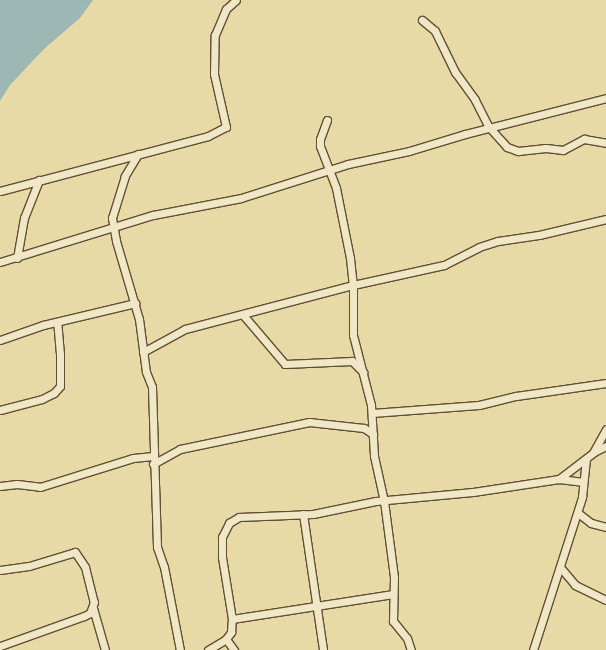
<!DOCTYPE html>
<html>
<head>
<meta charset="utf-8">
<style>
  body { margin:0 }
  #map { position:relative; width:606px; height:650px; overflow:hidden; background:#e8daa7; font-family:"Sorts Mill Goudy",serif }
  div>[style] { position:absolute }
  .water>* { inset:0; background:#9db7b4 }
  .roads { filter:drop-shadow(1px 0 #614f34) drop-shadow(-1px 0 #614f34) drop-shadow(0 1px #614f34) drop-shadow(0 -1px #614f34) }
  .street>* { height:7px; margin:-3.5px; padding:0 3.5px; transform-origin:3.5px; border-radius:3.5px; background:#f0e7c6 }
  span { translate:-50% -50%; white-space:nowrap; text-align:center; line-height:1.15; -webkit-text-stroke:3px #f0e7c6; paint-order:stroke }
</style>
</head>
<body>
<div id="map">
  <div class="water">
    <div style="clip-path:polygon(0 0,93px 0,80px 18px,44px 49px,10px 85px,0 101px)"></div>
  </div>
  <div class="roads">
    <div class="street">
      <div style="left:422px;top:20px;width:17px;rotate:40deg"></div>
      <div style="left:435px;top:31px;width:46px;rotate:64deg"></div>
      <div style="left:455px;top:72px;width:34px;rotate:54deg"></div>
      <div style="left:475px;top:100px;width:30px;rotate:63deg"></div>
      <div style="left:489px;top:127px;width:27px;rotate:48deg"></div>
      <div style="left:507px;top:147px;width:12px;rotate:20deg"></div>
      <div style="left:518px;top:151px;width:28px;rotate:-6deg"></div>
      <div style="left:546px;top:148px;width:17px;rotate:7deg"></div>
      <div style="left:563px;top:150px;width:24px;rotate:-28deg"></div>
      <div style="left:584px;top:139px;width:22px;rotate:10deg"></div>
      <div style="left:327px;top:120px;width:20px;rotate:110deg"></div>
      <div style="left:320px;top:139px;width:7px;rotate:90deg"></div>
      <div style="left:320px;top:146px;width:45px;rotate:69.1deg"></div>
      <div style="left:336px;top:188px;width:71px;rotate:78.7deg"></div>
      <div style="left:350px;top:258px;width:27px;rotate:84deg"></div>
      <div style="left:353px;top:285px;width:50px;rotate:90deg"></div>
      <div style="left:353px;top:335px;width:72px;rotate:75.6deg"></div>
      <div style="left:371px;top:405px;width:51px;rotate:86.6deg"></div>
      <div style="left:374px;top:456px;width:46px;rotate:77.5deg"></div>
      <div style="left:384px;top:501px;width:77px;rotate:82.5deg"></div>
      <div style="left:394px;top:577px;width:44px;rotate:91.3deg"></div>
      <div style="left:393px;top:621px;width:22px;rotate:51deg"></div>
      <div style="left:407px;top:638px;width:13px;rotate:72deg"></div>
      <div style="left:138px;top:154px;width:26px;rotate:121deg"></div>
      <div style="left:125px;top:176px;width:44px;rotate:107.2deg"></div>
      <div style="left:112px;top:218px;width:23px;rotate:80deg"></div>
      <div style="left:116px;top:241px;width:81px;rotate:73.6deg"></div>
      <div style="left:139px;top:319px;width:53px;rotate:82.5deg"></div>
      <div style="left:146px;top:372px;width:16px;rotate:68deg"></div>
      <div style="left:152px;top:387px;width:160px;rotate:88.2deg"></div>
      <div style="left:157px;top:547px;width:21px;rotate:71deg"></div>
      <div style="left:164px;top:567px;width:85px;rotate:79.1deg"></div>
      <div style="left:0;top:191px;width:215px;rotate:-14.8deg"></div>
      <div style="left:208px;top:136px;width:20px;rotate:-27deg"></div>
      <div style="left:226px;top:127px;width:54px;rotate:-102.8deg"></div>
      <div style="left:214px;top:74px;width:39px;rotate:-89deg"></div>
      <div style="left:215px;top:35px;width:28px;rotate:-67deg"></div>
      <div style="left:226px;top:9px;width:13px;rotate:-42deg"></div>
      <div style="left:17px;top:258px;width:41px;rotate:-80.1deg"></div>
      <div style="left:24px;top:218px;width:41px;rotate:-68.5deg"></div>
      <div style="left:0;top:262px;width:160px;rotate:-17.1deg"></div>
      <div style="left:153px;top:215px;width:90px;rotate:-10.9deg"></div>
      <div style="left:241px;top:198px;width:112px;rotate:-17.6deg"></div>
      <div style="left:348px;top:164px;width:62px;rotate:-12deg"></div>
      <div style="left:409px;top:151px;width:59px;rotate:-16.9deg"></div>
      <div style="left:465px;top:134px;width:146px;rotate:-14.3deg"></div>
      <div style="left:244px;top:316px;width:63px;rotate:49.5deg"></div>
      <div style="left:285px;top:364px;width:67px;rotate:-2.6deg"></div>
      <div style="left:352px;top:361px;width:16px;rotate:45deg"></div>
      <div style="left:0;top:340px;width:46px;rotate:-19.2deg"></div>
      <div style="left:43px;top:325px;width:95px;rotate:-13.4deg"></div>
      <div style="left:143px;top:352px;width:48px;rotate:-28.7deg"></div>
      <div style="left:185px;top:329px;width:174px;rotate:-14.7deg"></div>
      <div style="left:353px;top:285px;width:93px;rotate:-12.4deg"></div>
      <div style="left:444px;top:265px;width:39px;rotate:-27deg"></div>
      <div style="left:479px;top:247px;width:20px;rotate:-18deg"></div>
      <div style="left:498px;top:241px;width:41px;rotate:-8.3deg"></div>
      <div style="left:539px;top:235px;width:69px;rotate:-13.4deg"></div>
      <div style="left:0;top:410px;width:43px;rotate:-14.7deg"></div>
      <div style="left:42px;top:399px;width:13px;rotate:-27deg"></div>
      <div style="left:54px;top:393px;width:9px;rotate:-49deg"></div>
      <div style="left:60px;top:386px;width:32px;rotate:-90deg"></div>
      <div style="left:60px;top:354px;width:32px;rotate:-95deg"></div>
      <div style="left:372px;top:413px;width:107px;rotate:-4.3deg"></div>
      <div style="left:479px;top:405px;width:38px;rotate:-14deg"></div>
      <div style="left:516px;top:396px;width:91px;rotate:-8.2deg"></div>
      <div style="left:594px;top:451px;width:25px;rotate:-61deg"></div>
      <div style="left:153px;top:464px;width:31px;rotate:-29deg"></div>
      <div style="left:180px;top:449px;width:132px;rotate:-11.8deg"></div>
      <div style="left:309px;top:422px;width:55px;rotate:6.2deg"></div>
      <div style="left:364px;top:428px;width:11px;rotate:34deg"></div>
      <div style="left:559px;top:479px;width:44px;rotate:-37.6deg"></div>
      <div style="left:594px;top:452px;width:13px;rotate:-27deg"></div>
      <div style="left:0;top:486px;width:17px;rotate:-7deg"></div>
      <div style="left:17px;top:484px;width:23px;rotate:7deg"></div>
      <div style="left:40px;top:487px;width:97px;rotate:-17.3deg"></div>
      <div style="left:133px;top:458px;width:20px;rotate:-6deg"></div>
      <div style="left:578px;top:513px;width:16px;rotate:38deg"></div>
      <div style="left:591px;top:523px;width:16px;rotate:15deg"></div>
      <div style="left:303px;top:514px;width:137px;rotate:81.6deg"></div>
      <div style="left:560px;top:567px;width:23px;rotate:50deg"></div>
      <div style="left:575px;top:585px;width:34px;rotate:26deg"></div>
      <div style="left:0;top:570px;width:29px;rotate:-8deg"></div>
      <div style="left:29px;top:566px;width:48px;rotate:-16.9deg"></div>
      <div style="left:75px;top:552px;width:18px;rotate:56deg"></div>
      <div style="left:85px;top:567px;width:36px;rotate:76deg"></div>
      <div style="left:94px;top:602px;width:12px;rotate:110deg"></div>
      <div style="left:90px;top:613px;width:7px;rotate:153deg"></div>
      <div style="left:84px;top:616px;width:89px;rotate:160.3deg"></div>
      <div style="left:93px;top:608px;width:44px;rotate:74.1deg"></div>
      <div style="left:232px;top:619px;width:163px;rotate:-8.8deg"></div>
      <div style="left:226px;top:639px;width:14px;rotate:54deg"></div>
      <div style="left:208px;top:650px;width:21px;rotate:-31deg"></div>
      <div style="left:226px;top:639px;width:9px;rotate:-54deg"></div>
      <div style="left:231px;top:632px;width:13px;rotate:-86deg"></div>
      <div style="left:232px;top:619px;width:63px;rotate:-99.2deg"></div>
      <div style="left:222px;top:557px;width:20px;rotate:-90deg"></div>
      <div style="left:222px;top:537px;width:16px;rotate:-63deg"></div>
      <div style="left:229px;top:523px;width:12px;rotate:-31deg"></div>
      <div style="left:239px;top:517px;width:74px;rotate:-2.3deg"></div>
      <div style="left:313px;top:514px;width:64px;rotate:-11.7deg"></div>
      <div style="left:376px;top:501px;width:97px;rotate:-5.3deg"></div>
      <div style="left:473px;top:492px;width:87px;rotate:-8.6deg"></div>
      <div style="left:559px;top:479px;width:23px;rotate:7deg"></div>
      <div style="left:533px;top:650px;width:161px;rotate:-72.2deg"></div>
      <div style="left:582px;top:497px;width:38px;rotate:-84deg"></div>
    </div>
  </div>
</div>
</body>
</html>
